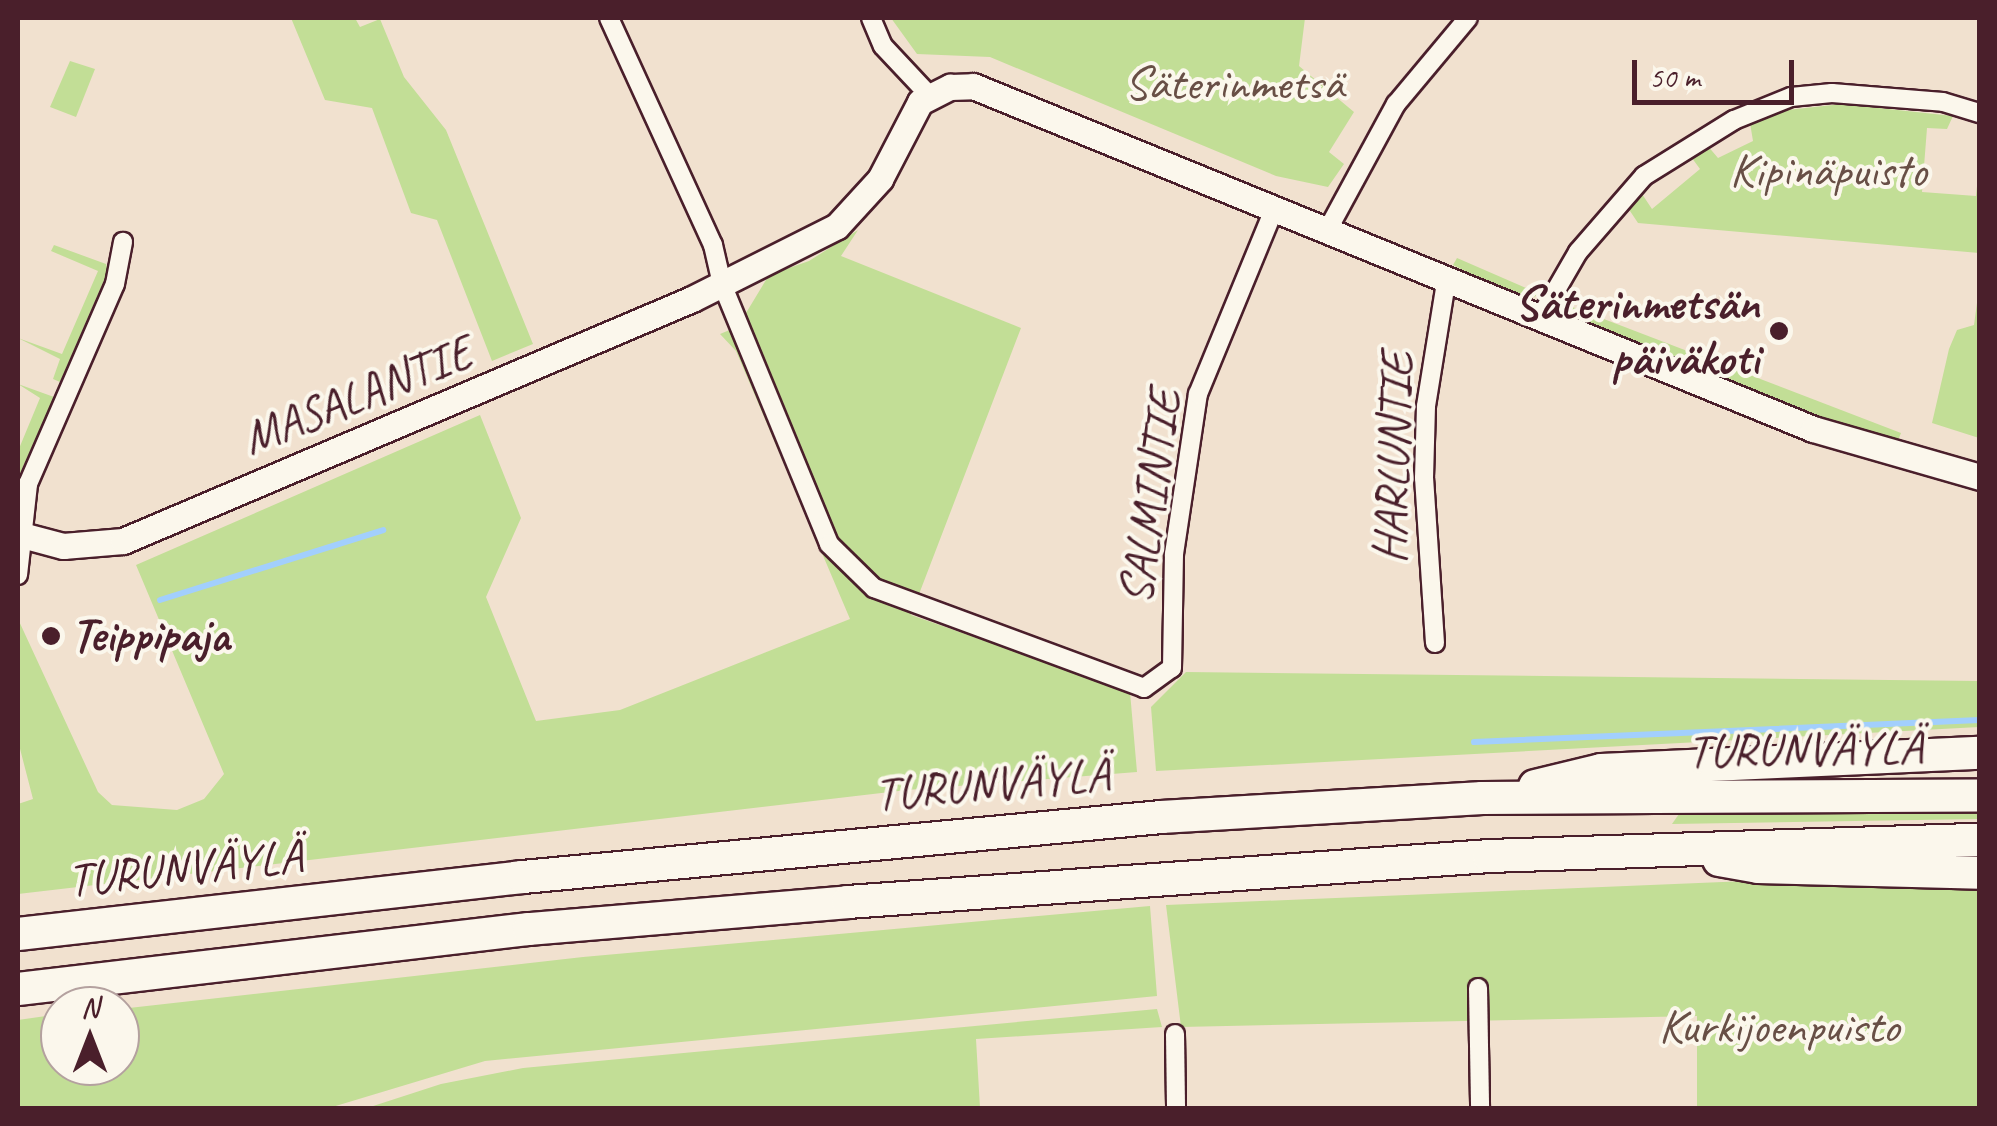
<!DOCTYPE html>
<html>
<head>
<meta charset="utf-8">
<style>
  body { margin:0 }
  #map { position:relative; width:1997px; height:1126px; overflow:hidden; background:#f1e1cf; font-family:Caveat,sans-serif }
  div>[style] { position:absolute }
  .green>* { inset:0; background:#c2de96 }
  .stream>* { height:6px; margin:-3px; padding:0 3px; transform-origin:3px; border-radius:3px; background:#a2cffd }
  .roads { filter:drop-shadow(2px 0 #4a1f2b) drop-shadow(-2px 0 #4a1f2b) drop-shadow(0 2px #4a1f2b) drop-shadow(0 -2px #4a1f2b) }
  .street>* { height:18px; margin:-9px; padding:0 9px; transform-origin:9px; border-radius:9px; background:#fbf7ec }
  .secondary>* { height:25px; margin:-12.5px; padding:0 12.5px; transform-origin:12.5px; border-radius:12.5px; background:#fbf7ec }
  .highway>* { height:32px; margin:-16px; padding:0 16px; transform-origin:16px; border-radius:16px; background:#fbf7ec }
  .dots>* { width:28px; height:28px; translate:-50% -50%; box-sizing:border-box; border:5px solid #fbf7ec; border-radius:50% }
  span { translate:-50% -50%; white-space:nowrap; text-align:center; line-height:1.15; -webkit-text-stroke:8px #fbf7ec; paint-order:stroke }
  .park-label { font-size:48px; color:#684f46 }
  .poi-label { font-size:48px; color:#4a1f2b; font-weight:700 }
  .right { translate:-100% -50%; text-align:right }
  .left { translate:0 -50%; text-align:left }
  .street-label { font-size:48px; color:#4a1f2b }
  .frame { position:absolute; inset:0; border:20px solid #4a1f2b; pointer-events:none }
  .north { position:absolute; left:40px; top:986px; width:100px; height:100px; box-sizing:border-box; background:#fbf7ec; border:2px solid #b4a19f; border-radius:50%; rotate:0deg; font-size:28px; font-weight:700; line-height:40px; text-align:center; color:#4a1f2b }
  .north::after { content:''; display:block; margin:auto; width:35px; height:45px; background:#4a1f2b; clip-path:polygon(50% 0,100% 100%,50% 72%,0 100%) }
  .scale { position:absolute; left:1632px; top:60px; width:162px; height:45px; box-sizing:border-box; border:5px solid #4a1f2b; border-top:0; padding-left:12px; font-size:30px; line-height:35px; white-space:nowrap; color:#4a1f2b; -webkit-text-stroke:8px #fbf7ec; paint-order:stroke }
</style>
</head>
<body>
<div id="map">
  <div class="green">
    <div style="clip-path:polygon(291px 18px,355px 18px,360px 27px,380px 19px,404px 77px,446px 130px,533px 344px,492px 361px,437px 220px,411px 213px,372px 108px,325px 100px)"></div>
    <div style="clip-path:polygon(891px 18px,1305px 18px,1299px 66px,1354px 112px,1329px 152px,1344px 164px,1328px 187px,1276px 176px,990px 57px,917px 54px)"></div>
    <div style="clip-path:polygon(70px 61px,95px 69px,76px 117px,50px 107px)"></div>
    <div style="clip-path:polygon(1842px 104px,1953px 116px,1947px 129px,1927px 128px,1922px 192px,1976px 196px,1979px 166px,1979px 253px,1638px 223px,1626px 205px,1642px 194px,1652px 209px,1700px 169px,1689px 154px,1707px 145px,1718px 158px,1753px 141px,1750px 123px,1787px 110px)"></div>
    <div style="clip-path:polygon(858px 230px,841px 256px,1021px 328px,911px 615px,1130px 692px,1137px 772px,907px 790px,18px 894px,18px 804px,33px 799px,18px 741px,18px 619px,98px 792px,112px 805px,177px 810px,204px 799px,224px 774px,136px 565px,480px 415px,521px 518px,486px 597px,536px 721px,620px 710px,850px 619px,736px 351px,720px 334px,749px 322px,746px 313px,769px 275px,809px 261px)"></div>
    <div style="clip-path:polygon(54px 245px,106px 264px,108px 271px,60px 382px,53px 379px,60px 359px,18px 338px,62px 354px,98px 271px,51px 251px)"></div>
    <div style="clip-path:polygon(1457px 258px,1540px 294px,1525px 301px,1453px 265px)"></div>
    <div style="clip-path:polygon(1979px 288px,1979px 438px,1932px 423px,1949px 349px,1957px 330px,1974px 325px)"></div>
    <div style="clip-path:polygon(1562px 303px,1901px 433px,1899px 438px,1891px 445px,1838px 427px,1564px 317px)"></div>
    <div style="clip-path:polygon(18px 384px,54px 397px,18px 478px,18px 451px,40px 398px)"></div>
    <div style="clip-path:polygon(1186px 672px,1979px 681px,1979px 727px,1156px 771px,1151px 707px)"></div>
    <div style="clip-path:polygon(1980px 809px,1979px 819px,1672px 824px,1679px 814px)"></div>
    <div style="clip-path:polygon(1771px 880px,1979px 884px,1979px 1108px,1697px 1108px,1697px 1016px,1181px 1027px,1166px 905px)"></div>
    <div style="clip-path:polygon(1150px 906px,1157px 996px,485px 1061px,329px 1108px,18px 1108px,18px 1020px,60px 1014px,60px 1066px,120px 1066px,120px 1009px,583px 957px)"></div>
    <div style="clip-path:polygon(1157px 1009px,1162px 1027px,976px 1039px,980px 1108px,367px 1108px,441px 1084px,523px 1068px)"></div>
  </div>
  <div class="stream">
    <div style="left:160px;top:600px;width:234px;rotate:-17.4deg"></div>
    <div style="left:1474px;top:742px;width:506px;rotate:-2.49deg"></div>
  </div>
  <div class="roads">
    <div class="street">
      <div style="left:609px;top:18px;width:250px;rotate:65.4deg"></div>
      <div style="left:713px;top:245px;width:40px;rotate:77deg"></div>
      <div style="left:722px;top:284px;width:281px;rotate:67.6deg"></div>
      <div style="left:829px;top:544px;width:63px;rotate:44.4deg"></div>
      <div style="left:874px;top:588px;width:288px;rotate:20.3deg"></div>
      <div style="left:1144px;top:688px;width:34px;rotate:-36deg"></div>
      <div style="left:1172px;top:668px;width:114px;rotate:-89deg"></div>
      <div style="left:1174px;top:554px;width:162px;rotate:-81.5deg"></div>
      <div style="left:1198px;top:394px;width:199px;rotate:-67.6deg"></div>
      <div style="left:871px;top:18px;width:30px;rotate:67deg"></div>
      <div style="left:883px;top:46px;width:66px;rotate:46.8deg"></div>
      <div style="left:1327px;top:231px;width:145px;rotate:-61.5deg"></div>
      <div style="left:1396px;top:104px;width:112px;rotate:-50.1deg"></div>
      <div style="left:1541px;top:316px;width:74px;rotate:-60deg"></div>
      <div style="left:1578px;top:252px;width:101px;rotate:-49deg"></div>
      <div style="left:1644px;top:176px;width:106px;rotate:-31.9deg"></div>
      <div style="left:1734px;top:120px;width:61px;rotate:-22deg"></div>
      <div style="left:1791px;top:97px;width:41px;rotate:-5.6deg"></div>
      <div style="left:1832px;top:93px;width:111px;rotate:4.6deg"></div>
      <div style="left:1943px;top:102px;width:39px;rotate:17deg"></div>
      <div style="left:18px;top:575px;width:92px;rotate:-83.7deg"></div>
      <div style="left:28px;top:484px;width:218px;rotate:-66.5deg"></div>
      <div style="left:115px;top:284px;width:43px;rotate:-79.2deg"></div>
      <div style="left:1435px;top:643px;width:165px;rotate:-93.8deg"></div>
      <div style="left:1424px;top:478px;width:72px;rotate:-88.4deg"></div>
      <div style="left:1426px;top:406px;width:131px;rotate:-80.8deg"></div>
      <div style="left:1478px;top:988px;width:120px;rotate:89deg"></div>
      <div style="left:1175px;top:1034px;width:74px;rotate:89.2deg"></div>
    </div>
    <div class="secondary">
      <div style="left:18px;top:534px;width:47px;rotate:14.9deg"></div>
      <div style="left:63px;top:546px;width:60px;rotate:-4.8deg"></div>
      <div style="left:123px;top:541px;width:618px;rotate:-23.04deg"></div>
      <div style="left:692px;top:299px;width:162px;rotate:-26.7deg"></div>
      <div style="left:837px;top:226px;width:64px;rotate:-47.5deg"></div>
      <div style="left:880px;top:179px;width:87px;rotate:-62.5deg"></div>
      <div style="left:920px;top:102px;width:34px;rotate:-27deg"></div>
      <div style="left:950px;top:87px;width:23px;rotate:-2deg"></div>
      <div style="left:973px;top:86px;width:907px;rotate:22.21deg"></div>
      <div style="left:1813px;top:429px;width:174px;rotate:16deg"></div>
    </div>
    <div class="highway">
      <div style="left:1535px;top:786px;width:68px;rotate:-13.6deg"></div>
      <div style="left:1601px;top:770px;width:379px;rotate:-2.6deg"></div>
      <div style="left:1719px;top:860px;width:40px;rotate:10deg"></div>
      <div style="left:1758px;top:867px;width:222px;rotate:1.5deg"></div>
      <div style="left:18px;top:934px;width:508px;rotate:-6.44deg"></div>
      <div style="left:523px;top:877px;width:641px;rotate:-5.37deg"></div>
      <div style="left:1161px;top:817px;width:322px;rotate:-3.4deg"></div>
      <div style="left:1482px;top:798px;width:498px;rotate:-0.3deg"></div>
      <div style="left:18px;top:989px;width:515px;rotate:-6.7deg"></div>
      <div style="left:529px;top:929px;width:320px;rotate:-4.8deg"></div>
      <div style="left:848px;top:902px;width:643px;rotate:-4.1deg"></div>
      <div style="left:1489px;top:856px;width:491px;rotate:-1.9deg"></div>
    </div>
  </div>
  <div class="dots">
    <div style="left:1779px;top:331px;background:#4a1f2b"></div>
    <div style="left:51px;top:636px;background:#4a1f2b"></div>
  </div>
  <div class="park-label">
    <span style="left:1234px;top:84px">Säterinmetsä</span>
    <span style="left:1828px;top:171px">Kipinäpuisto</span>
    <span style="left:1779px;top:1027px">Kurkijoenpuisto</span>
  </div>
  <div class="poi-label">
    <span class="right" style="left:1759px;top:331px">Säterinmetsän<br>päiväkoti</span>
    <span class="left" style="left:71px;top:636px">Teippipaja</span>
  </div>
  <div class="street-label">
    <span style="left:357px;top:395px;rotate:-22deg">MASALANTIE</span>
    <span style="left:1393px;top:458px;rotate:-88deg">HARLUNTIE</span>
    <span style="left:1150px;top:497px;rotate:-82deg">SALMINTIE</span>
    <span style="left:1805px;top:749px;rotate:-1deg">TURUNVÄYLÄ</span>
    <span style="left:992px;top:784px;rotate:-5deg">TURUNVÄYLÄ</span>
    <span style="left:185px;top:868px;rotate:-6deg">TURUNVÄYLÄ</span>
  </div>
  <div class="frame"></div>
  <div class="north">N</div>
  <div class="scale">50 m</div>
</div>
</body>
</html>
